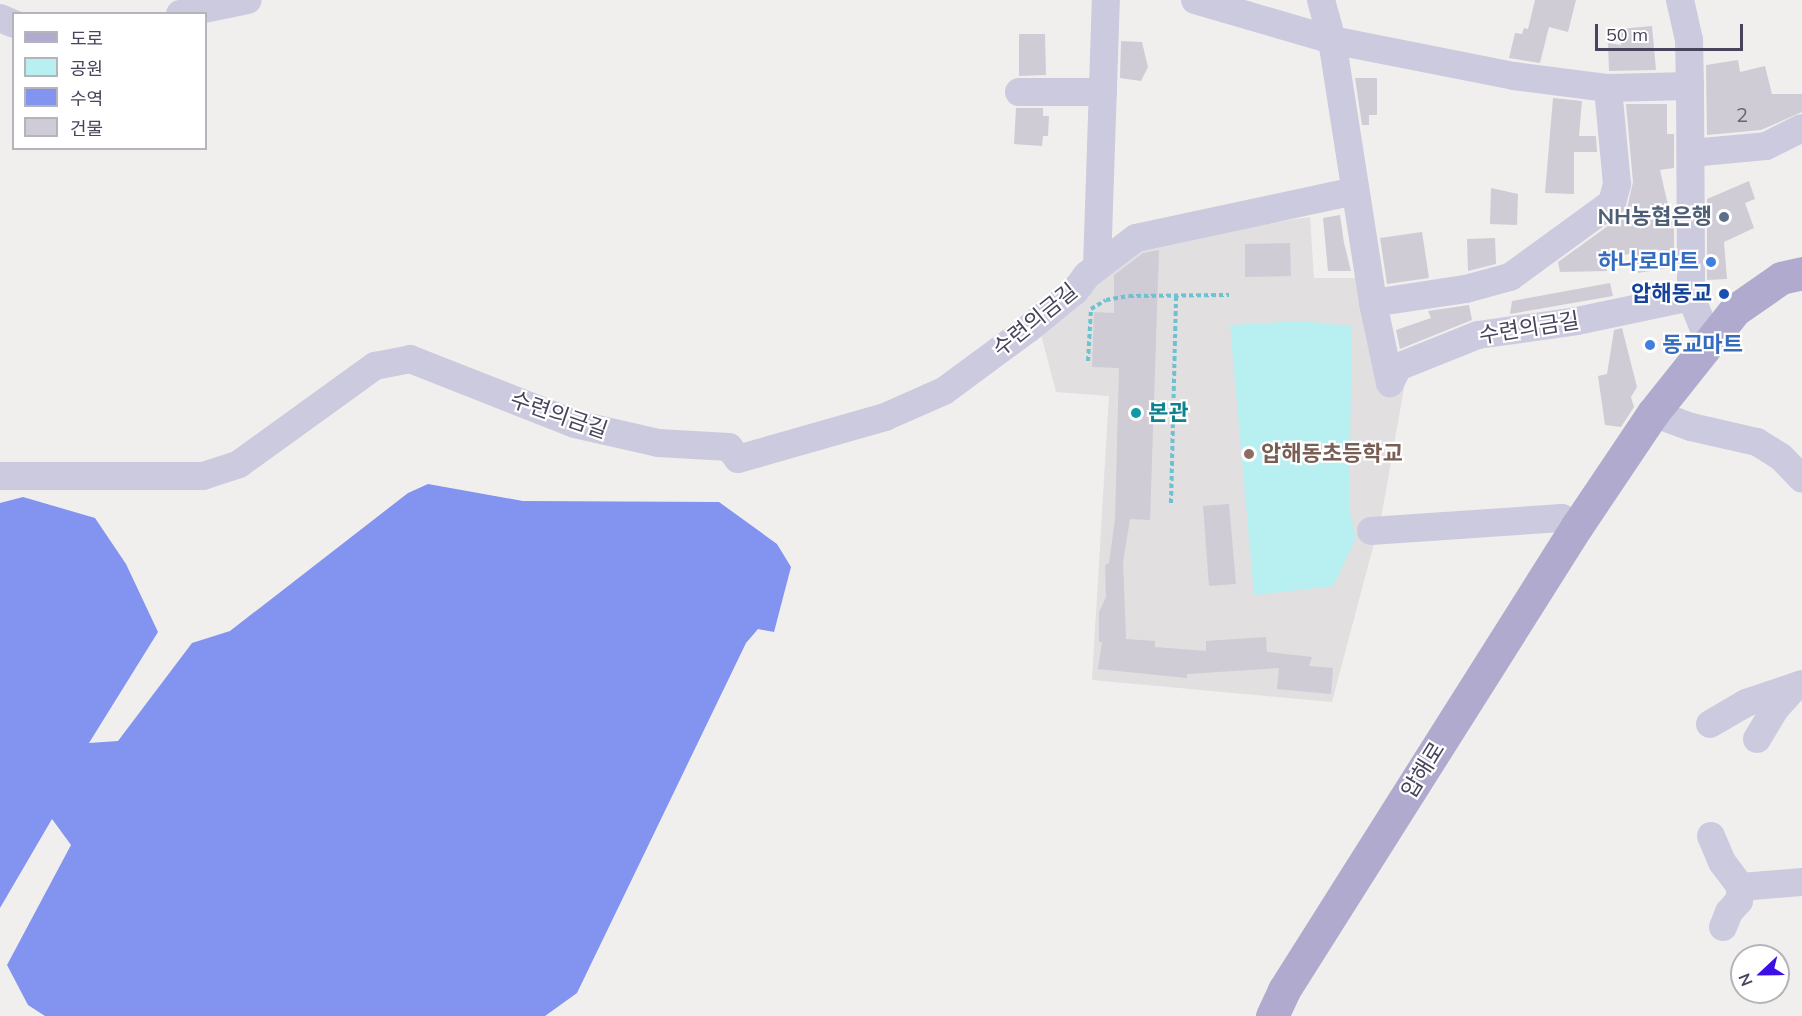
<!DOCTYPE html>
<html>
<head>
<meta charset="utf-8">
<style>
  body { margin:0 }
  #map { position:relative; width:1802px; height:1016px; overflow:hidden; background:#f0efed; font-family:Mulish,"Noto Sans KR",sans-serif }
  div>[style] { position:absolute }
  .education>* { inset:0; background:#e1dfdf }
  .green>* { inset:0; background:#b8eff1 }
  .water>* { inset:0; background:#8293f0 }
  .building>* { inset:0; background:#cfccd5 }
  .path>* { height:4px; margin-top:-2px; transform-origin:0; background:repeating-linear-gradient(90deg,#6ec1d0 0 4.5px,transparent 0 7.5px) }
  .minor>* { height:28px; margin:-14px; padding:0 14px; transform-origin:14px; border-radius:14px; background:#cccade }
  .major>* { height:33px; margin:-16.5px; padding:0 16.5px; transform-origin:16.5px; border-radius:16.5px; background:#b0abce }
  .dots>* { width:16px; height:16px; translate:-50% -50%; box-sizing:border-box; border:3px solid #fff; border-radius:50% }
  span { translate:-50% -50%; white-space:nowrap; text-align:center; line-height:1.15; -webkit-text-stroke:4.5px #fff; paint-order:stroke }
  .number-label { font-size:20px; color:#69667a }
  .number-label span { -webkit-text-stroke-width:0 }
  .service-label { font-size:22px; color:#4e5e75; font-weight:700 }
  .right { translate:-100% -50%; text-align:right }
  .shop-label { font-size:22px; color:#366cbe; font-weight:700 }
  .left { translate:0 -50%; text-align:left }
  .transit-label { font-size:22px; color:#164399; font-weight:700 }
  .street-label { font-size:22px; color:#47445b }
  .culture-label { font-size:22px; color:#0d838f; font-weight:700 }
  .education-label { font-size:22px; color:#785e54; font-weight:700 }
  .legend { position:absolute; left:12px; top:12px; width:195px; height:138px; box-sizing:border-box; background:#fff; border:2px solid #b5b4bd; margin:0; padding:8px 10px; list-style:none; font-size:18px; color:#47445b }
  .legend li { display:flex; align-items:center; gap:12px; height:30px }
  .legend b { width:30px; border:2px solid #b5b4bd }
  .north { position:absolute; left:1730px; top:944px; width:60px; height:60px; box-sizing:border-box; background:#fff; border:2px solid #b5b4bd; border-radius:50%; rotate:248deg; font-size:16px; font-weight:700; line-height:24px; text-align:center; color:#47445b }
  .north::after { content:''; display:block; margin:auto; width:21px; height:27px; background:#3c0fe7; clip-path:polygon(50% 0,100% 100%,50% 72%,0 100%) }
  .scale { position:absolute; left:1595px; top:24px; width:148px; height:27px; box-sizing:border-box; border:3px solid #47445b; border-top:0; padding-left:8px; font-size:18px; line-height:21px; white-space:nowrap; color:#47445b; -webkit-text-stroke:4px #fff; paint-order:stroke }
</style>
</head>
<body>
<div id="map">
  <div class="education">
    <div style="clip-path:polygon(1310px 217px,1314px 278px,1361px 278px,1382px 381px,1404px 388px,1382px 513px,1332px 702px,1092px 680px,1109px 396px,1056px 392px,1038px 323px,1150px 239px)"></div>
  </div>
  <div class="green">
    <div style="clip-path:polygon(1301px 321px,1352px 326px,1349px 509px,1356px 538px,1333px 586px,1254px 595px,1230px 325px)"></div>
  </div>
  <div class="water">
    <div style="clip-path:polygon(428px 484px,523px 501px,719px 502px,777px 544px,791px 567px,774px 632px,758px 629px,746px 643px,577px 993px,545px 1016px,45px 1016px,28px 1005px,7px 965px,71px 845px,52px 819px,0 908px,0 503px,23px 497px,95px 518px,126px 564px,158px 632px,89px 743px,118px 741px,192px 643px,230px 631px,408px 493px)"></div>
  </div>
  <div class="building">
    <div style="clip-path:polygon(1535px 0,1576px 0,1568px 32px,1549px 27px,1540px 63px,1509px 58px,1515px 33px,1522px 34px,1524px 28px,1528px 29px)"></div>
    <div style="clip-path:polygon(1652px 26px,1656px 70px,1609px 71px,1608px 43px,1621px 45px,1620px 29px)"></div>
    <div style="clip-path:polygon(1019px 34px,1045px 34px,1046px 75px,1019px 76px)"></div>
    <div style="clip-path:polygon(1121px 41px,1142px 42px,1148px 67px,1141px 81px,1120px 78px)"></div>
    <div style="clip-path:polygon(1738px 60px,1740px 72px,1765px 66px,1772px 94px,1802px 94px,1802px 112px,1761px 130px,1707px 135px,1706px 65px)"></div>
    <div style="clip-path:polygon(1355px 78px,1377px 78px,1377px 115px,1369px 115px,1369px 125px,1362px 125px)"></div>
    <div style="clip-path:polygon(1553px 98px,1582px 101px,1579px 136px,1596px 136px,1597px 152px,1574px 152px,1574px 194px,1545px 193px)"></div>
    <div style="clip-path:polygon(1626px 104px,1667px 104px,1667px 134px,1674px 134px,1674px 168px,1660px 170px,1670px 214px,1674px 213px,1674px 267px,1638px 273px,1635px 252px,1604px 261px,1607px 271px,1560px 272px,1558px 262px,1626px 213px,1633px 182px)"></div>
    <div style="clip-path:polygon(1016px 108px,1043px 108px,1043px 116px,1049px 116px,1048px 136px,1043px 136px,1042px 146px,1014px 144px)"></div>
    <div style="clip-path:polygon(1749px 181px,1755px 199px,1745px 203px,1754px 228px,1724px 242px,1727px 279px,1707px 280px,1707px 199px)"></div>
    <div style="clip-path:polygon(1491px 188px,1518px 194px,1517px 225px,1490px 224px)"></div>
    <div style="clip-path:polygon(1340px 215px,1344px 243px,1351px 271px,1328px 271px,1323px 218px)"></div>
    <div style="clip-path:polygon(1422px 232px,1429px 278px,1387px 284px,1380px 238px)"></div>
    <div style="clip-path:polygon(1495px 238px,1496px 264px,1468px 271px,1467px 239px)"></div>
    <div style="clip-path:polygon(1290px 243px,1291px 276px,1245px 277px,1245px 244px)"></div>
    <div style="clip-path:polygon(1159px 250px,1150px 520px,1130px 519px,1123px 562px,1126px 639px,1155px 641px,1155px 647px,1206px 651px,1206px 641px,1266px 637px,1267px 652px,1312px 657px,1309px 666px,1333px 668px,1331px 694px,1277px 689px,1279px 668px,1187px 674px,1187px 678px,1098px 669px,1102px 642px,1099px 642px,1099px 612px,1106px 597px,1105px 565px,1109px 563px,1115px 519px,1119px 368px,1092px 367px,1094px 312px,1114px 313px,1114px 275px,1143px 253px)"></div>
    <div style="clip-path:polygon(1610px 283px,1613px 296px,1510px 314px,1512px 301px)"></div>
    <div style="clip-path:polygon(1469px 305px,1472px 320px,1400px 349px,1396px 330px,1431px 318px,1428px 311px)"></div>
    <div style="clip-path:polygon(1622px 328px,1637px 387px,1631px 397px,1634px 407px,1621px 427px,1605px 425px,1598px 376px,1607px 374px,1614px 330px)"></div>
    <div style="clip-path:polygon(1229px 504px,1236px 584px,1209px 586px,1203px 506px)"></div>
  </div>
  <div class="path">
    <div style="left:1088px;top:361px;width:52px;rotate:-86.7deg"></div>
    <div style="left:1091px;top:309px;width:17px;rotate:-31deg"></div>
    <div style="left:1106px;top:300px;width:23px;rotate:-10deg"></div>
    <div style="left:1129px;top:296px;width:100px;rotate:-0.6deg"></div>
    <div style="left:1171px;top:503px;width:207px;rotate:-88.6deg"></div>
  </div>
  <div class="minor">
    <div style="left:1195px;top:0;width:143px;rotate:16.3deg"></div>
    <div style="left:1332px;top:40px;width:186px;rotate:11.2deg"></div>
    <div style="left:1514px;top:76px;width:95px;rotate:7.3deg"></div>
    <div style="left:1608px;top:88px;width:82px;rotate:-1.4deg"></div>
    <div style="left:1690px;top:86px;width:211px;rotate:89.7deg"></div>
    <div style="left:1691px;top:297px;width:45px;rotate:68deg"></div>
    <div style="left:1321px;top:0;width:41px;rotate:74.6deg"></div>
    <div style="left:1332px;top:40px;width:266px;rotate:81.1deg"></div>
    <div style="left:1373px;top:303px;width:82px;rotate:78deg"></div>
    <div style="left:1390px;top:383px;width:18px;rotate:-63deg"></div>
    <div style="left:1398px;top:367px;width:86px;rotate:-21.8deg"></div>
    <div style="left:1478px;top:335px;width:100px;rotate:-8deg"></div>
    <div style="left:1577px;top:321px;width:116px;rotate:-11.9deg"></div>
    <div style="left:1680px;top:0;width:41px;rotate:77.3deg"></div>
    <div style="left:1689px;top:40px;width:46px;rotate:88.8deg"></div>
    <div style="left:180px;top:14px;width:69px;rotate:-11.6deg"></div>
    <div style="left:0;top:18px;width:15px;rotate:23deg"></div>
    <div style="left:1019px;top:92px;width:84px"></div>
    <div style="left:1691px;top:153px;width:75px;rotate:-5.3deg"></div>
    <div style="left:1766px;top:146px;width:40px;rotate:-26.6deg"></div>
    <div style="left:1097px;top:267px;width:267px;rotate:-88.1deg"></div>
    <div style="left:1373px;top:303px;width:94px;rotate:-8.6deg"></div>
    <div style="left:1466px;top:289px;width:46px;rotate:-15.3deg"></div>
    <div style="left:1510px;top:277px;width:126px;rotate:-36deg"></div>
    <div style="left:1612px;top:203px;width:20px;rotate:-75deg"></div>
    <div style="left:1617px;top:184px;width:96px;rotate:-95.4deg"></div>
    <div style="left:1653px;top:413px;width:40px;rotate:20.2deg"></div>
    <div style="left:1691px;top:427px;width:68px;rotate:12.8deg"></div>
    <div style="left:1757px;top:442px;width:28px;rotate:32deg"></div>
    <div style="left:1781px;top:457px;width:30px;rotate:46deg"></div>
    <div style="left:0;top:476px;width:203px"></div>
    <div style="left:203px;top:476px;width:38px;rotate:-18deg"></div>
    <div style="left:239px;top:464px;width:168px;rotate:-35.8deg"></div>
    <div style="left:375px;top:366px;width:36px;rotate:-11deg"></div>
    <div style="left:410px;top:359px;width:177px;rotate:21.5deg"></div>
    <div style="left:575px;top:424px;width:85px;rotate:12.9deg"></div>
    <div style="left:658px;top:443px;width:71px;rotate:3.2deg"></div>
    <div style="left:729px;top:447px;width:15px;rotate:53deg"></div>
    <div style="left:738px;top:459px;width:153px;rotate:-15.9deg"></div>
    <div style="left:885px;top:417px;width:64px;rotate:-23.8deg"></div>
    <div style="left:944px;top:391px;width:104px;rotate:-36.4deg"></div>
    <div style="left:1028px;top:329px;width:60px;rotate:-39deg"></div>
    <div style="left:1075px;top:291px;width:20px;rotate:-53deg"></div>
    <div style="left:1087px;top:275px;width:61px;rotate:-37.1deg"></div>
    <div style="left:1136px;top:238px;width:224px;rotate:-12.1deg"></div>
    <div style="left:1371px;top:531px;width:191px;rotate:-3.9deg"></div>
    <div style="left:1562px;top:518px;width:17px;rotate:28deg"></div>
    <div style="left:1710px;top:724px;width:42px;rotate:-30.3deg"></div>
    <div style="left:1746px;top:703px;width:59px;rotate:-18.7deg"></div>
    <div style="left:1757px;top:739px;width:35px;rotate:-59deg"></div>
    <div style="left:1775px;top:709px;width:30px;rotate:-48deg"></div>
    <div style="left:1711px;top:836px;width:28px;rotate:67deg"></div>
    <div style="left:1722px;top:862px;width:31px;rotate:53deg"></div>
    <div style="left:1741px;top:887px;width:61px;rotate:-4.7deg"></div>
    <div style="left:1723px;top:927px;width:16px;rotate:-68deg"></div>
    <div style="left:1729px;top:912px;width:15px;rotate:-48deg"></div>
    <div style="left:1739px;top:901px;width:14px;rotate:-82deg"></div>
  </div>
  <div class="major">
    <div style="left:1272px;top:1016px;width:29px;rotate:-65deg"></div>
    <div style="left:1284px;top:990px;width:549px;rotate:-57.73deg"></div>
    <div style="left:1577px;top:526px;width:136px;rotate:-56.1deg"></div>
    <div style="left:1653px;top:413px;width:132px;rotate:-51.5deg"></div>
    <div style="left:1735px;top:310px;width:56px;rotate:-34.8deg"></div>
    <div style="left:1781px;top:278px;width:22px;rotate:-13deg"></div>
  </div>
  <div class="dots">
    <div style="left:1724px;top:217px;background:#5c6f8a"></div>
    <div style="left:1711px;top:262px;background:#3f7fe0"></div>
    <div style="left:1724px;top:294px;background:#1a4fb4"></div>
    <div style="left:1650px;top:345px;background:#3f7fe0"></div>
    <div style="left:1136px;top:413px;background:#0f9aa8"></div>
    <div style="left:1249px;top:454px;background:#8d6e63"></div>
  </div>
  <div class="number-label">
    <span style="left:1742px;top:114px">2</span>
  </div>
  <div class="service-label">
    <span class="right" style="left:1712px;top:217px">NH농협은행</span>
  </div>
  <div class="shop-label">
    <span class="right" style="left:1699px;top:262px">하나로마트</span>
    <span class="left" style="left:1662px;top:345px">동교마트</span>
  </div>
  <div class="transit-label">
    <span class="right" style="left:1712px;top:294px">압해동교</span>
  </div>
  <div class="street-label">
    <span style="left:1035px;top:320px;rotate:-39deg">수련의금길</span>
    <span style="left:1529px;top:328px;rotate:-9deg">수련의금길</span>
    <span style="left:559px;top:415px;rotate:19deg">수련의금길</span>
    <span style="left:1423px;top:770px;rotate:-58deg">압해로</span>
  </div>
  <div class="culture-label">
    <span class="left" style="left:1148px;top:413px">본관</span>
  </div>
  <div class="education-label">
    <span class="left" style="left:1261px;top:454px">압해동초등학교</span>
  </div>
  <ul class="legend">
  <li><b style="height:8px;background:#b0abce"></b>도로</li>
  <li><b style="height:16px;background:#b8eff1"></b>공원</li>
  <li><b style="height:16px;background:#8293f0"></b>수역</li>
  <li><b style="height:16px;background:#cfccd5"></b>건물</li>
  </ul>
  <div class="north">N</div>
  <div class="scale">50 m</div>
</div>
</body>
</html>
